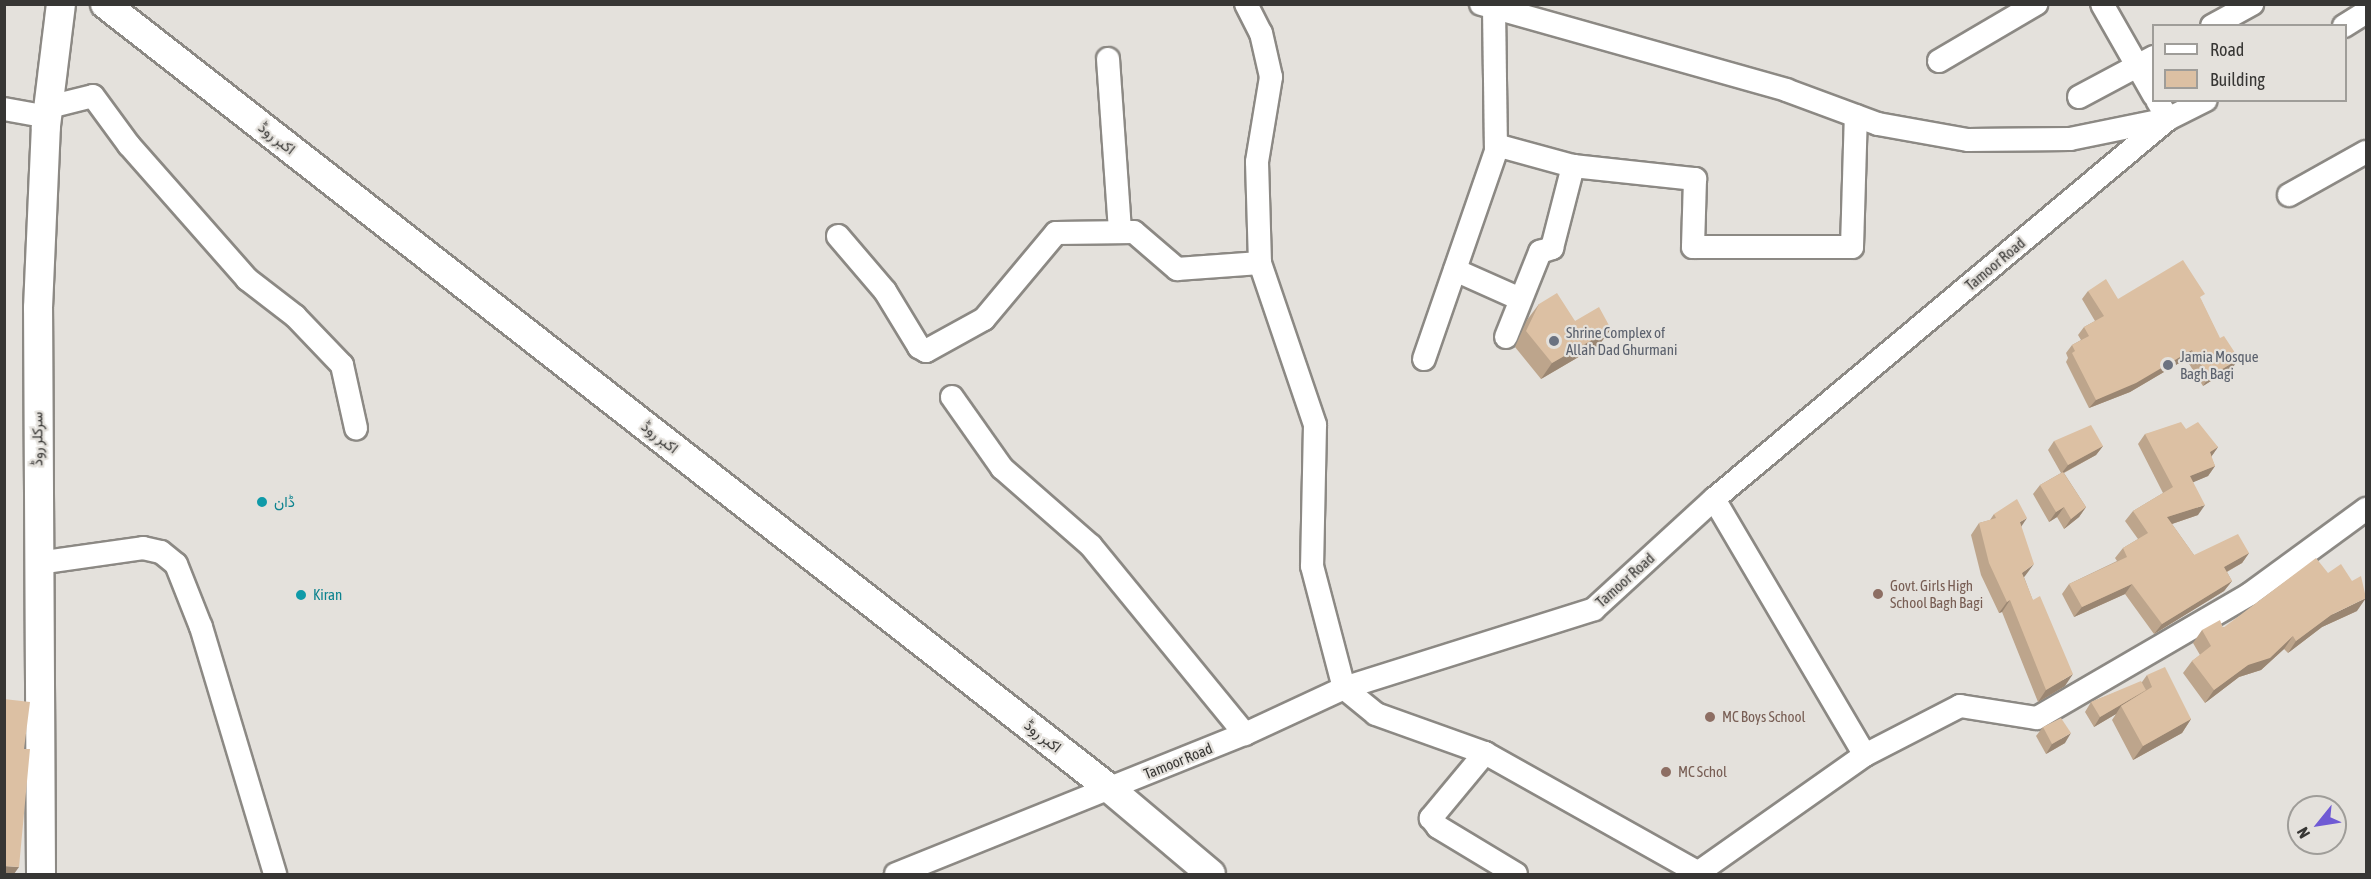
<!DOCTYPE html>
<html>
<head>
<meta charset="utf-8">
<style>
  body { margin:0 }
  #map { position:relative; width:2371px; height:879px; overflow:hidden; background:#e4e1dc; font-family:"Asap Condensed",Vazirmatn,sans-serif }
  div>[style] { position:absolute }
  .roads { filter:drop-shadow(2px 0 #8c8984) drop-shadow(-2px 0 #8c8984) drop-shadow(0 2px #8c8984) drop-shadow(0 -2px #8c8984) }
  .minor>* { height:22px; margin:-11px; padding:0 11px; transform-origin:11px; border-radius:11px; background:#fff }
  .major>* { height:28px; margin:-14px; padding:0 14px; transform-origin:14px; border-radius:14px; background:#fff }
  .wall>* { inset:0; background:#bda58c }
  .shaded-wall>* { inset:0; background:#9a8672 }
  .building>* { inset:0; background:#dcc0a3 }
  .dots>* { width:16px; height:16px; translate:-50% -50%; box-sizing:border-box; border:3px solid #e4e1dc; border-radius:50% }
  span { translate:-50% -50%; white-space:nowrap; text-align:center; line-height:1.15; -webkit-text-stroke:4.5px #e4e1dc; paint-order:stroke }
  .street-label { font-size:15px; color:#373634 }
  .worship-label { font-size:15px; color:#5b616d }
  .left { translate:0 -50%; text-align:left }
  .culture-label { font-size:15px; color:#0d838f }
  .education-label { font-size:15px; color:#785e54 }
  .frame { position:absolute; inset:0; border:6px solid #373634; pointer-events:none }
  .legend { position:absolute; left:2152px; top:24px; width:195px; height:78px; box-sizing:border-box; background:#e4e1dc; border:2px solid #9f9d99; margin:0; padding:8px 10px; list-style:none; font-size:18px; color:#373634 }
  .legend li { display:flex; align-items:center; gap:12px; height:30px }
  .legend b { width:30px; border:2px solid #9f9d99 }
  .north { position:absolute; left:2287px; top:795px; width:60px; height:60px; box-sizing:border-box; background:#e4e1dc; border:2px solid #9f9d99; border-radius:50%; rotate:240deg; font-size:16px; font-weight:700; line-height:24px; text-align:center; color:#373634 }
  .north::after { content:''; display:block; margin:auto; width:21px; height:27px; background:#6f5ad4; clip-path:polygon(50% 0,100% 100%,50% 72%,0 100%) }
</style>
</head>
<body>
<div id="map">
  <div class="roads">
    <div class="minor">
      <div style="left:1246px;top:4px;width:33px;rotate:63deg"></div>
      <div style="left:1261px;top:33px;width:45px;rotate:77.2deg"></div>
      <div style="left:1271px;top:77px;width:86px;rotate:99.4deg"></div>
      <div style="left:1257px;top:162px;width:101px;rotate:88.3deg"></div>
      <div style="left:1260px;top:263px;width:171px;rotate:71.2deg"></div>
      <div style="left:1315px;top:425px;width:141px;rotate:91.2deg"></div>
      <div style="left:1312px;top:566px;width:126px;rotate:75.3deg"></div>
      <div style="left:1344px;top:688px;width:41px;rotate:39.1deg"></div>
      <div style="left:1376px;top:714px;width:116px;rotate:19.7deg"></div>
      <div style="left:1485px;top:753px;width:248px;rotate:29.3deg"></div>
      <div style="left:1481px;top:4px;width:317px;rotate:15.7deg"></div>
      <div style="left:1786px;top:90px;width:98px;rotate:20.3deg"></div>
      <div style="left:1878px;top:124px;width:91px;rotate:10.1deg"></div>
      <div style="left:1968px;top:140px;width:102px;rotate:-0.6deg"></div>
      <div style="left:2070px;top:139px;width:100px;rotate:-11.5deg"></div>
      <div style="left:2168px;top:119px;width:22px;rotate:-120deg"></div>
      <div style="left:2102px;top:4px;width:105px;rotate:60.3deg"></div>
      <div style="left:2212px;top:26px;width:46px;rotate:-28.8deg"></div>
      <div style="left:2344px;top:26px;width:26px;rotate:-32deg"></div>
      <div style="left:1108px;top:59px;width:173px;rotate:86deg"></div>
      <div style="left:1939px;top:61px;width:113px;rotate:-30.4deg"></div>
      <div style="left:2079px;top:97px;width:85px;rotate:-28.1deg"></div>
      <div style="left:49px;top:107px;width:45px;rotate:-14deg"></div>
      <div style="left:93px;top:96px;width:61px;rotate:53.7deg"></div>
      <div style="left:129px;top:145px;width:179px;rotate:48.6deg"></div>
      <div style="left:247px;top:279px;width:61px;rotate:37.6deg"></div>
      <div style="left:295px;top:316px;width:68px;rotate:46.2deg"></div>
      <div style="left:342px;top:365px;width:65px;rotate:77.5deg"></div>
      <div style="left:4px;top:109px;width:45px;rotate:10.3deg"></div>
      <div style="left:1496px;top:145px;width:80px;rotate:15.3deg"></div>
      <div style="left:1573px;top:166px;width:123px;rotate:6.1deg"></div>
      <div style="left:1695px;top:179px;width:68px;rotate:91.7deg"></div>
      <div style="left:1693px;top:247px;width:159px"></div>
      <div style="left:1852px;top:247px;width:131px;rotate:-88.3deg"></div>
      <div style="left:2289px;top:195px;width:88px;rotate:-29.2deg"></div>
      <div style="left:838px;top:236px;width:72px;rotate:49.5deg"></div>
      <div style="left:885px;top:291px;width:66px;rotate:58.7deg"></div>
      <div style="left:919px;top:347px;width:8px;rotate:30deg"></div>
      <div style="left:926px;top:351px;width:66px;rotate:-28.9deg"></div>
      <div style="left:984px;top:319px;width:112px;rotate:-50.1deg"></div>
      <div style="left:1056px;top:233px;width:78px;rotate:-0.7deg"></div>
      <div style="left:1134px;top:232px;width:57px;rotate:40.7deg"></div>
      <div style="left:1177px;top:269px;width:83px;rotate:-4.1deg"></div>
      <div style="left:1455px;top:270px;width:71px;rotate:24deg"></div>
      <div style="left:1506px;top:337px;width:92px;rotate:-68.2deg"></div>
      <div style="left:1540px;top:252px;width:13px;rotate:-18deg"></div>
      <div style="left:1552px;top:248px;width:85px;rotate:-75.6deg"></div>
      <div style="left:1424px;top:359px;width:220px;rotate:-70.9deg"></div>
      <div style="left:1496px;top:151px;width:142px;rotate:-90.8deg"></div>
      <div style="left:952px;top:397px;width:87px;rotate:54.8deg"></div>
      <div style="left:1002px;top:468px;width:118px;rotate:41.2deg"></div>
      <div style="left:1091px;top:546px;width:243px;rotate:50.7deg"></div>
      <div style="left:1714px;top:499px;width:297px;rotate:59.5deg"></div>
      <div style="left:38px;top:563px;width:106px;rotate:-8.1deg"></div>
      <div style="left:143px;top:548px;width:18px;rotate:13deg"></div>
      <div style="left:161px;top:552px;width:19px;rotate:39deg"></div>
      <div style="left:176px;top:564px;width:68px;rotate:68.4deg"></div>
      <div style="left:201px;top:627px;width:258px;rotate:73.3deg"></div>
      <div style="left:1485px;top:753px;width:85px;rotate:129.7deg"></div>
      <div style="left:1431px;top:818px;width:11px;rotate:52deg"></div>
      <div style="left:1438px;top:827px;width:91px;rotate:31.1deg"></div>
      <div style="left:1699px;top:872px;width:203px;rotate:-35.2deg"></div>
      <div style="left:1865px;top:755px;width:107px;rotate:-27.3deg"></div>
      <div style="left:1960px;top:706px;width:78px;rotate:8.9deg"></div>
      <div style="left:2037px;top:718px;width:246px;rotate:-30.2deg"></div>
      <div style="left:2250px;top:594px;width:144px;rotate:-36.2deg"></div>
      <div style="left:896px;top:874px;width:376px;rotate:-21.9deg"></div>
      <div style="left:1245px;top:734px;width:109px;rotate:-24.9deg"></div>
      <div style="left:1344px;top:688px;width:262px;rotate:-17.5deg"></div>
      <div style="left:1594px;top:609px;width:163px;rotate:-42.5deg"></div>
      <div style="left:1714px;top:499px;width:592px;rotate:-39.93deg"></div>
      <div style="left:2168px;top:119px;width:42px;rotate:-26.6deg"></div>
    </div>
    <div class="major">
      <div style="left:105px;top:4px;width:1274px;rotate:37.99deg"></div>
      <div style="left:1109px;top:788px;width:133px;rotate:40.1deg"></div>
      <div style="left:41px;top:874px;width:566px;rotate:-90.3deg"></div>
      <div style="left:38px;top:308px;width:182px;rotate:-87.5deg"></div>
      <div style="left:46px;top:126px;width:123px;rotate:-83deg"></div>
    </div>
  </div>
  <div class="wall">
    <div style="clip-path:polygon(2088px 291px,2118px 299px,2201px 300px,2233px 367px,2203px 386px,2186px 359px,2130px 392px,2089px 408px,2066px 362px,2068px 358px,2066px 353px,2072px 345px,2081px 340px,2078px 335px,2084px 327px,2095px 321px,2082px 299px)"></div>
    <div style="clip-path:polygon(1539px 304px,1575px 321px,1611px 329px,1599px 345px,1541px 379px,1515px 347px,1527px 320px)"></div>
    <div style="clip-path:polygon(2186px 429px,2218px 447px,2211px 457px,2215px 466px,2208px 476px,2193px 482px,2198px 515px,2172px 524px,2194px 555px,2249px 553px,2242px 563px,2227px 572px,2232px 581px,2224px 591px,2154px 634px,2125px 594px,2074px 617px,2062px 594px,2069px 584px,2117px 561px,2115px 558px,2123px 548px,2138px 539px,2125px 521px,2133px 511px,2163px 493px,2138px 444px,2145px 434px)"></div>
    <div style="clip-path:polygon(2054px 441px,2103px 446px,2096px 455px,2064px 473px,2086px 507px,2079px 517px,2064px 529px,2057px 517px,2049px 522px,2033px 494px,2040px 485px,2061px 473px,2048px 450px)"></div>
    <div style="clip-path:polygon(1994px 514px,2021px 526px,2025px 576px,2024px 577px,2065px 686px,2038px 702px,2002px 612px,1999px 613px,1981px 575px,1971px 535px,1979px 523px,1990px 520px)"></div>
    <div style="clip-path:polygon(2357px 611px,2322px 627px,2288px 653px,2284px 649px,2261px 670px,2239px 677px,2205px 703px,2183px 673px,2192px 661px,2200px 655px,2193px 643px,2202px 630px)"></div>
    <div style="clip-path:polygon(2147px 675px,2191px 719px,2182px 733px,2133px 760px,2112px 720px,2116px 714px,2094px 727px,2085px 712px,2091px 702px,2142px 682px)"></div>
    <div style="clip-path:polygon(2043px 727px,2065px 743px,2046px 754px,2036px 736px)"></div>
  </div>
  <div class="shaded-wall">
    <div style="clip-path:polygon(1611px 329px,1599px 345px,1541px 379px,1552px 363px)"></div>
    <div style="clip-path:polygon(2192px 350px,2186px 359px,2130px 392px,2089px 408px,2096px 400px)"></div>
    <div style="clip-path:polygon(2239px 359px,2233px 367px,2203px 386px,2209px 377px)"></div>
    <div style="clip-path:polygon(2103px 446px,2096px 455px,2061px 474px,2068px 465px)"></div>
    <div style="clip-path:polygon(2218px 447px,2211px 457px,2210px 452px)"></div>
    <div style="clip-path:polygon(2215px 466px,2208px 476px,2182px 487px,2190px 476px)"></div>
    <div style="clip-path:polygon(2205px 505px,2198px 515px,2160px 528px,2167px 517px)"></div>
    <div style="clip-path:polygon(2064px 507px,2057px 517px,2049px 522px,2056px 512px)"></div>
    <div style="clip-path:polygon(2086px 507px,2079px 517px,2064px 529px,2071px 519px)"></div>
    <div style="clip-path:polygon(2027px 518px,2019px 530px,2020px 522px)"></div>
    <div style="clip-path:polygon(2249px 553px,2242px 563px,2217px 577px,2224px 567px)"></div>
    <div style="clip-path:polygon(2034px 564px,2025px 576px,2014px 584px,2022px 573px)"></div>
    <div style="clip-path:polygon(2232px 581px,2224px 591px,2154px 634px,2162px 624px)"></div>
    <div style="clip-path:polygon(2132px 584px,2125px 594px,2074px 617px,2082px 607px)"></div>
    <div style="clip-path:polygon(2366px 598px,2357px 611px,2322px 627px,2288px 653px,2296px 641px,2331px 615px)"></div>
    <div style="clip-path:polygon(2010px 600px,2002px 612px,1999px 613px,2007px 602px)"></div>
    <div style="clip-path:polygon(2293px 636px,2284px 649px,2261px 670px,2239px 677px,2205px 703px,2214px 690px,2248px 665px)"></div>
    <div style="clip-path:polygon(2073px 674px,2065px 686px,2038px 702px,2046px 690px)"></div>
    <div style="clip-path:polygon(2146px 690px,2121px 706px,2116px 714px,2094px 727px,2100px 717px)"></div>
    <div style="clip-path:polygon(2191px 719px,2182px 733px,2133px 760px,2143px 746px)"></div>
    <div style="clip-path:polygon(2071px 733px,2065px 743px,2046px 754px,2052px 744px)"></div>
    <div style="clip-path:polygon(4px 866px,19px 867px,14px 874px,4px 874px)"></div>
  </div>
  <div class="building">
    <div style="clip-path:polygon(2183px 260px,2205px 294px,2200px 297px,2220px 338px,2224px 336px,2239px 359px,2209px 377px,2192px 350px,2136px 383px,2096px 400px,2072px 353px,2075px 351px,2072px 345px,2089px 336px,2084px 327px,2104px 316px,2088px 291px,2106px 279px,2118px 299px)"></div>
    <div style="clip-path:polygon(1557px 293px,1575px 321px,1599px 307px,1611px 329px,1552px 363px,1526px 331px,1539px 304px)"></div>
    <div style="clip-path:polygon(2181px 422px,2186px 429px,2198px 422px,2218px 447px,2210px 452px,2215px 466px,2190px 476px,2205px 505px,2167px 517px,2194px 555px,2238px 534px,2249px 553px,2224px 567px,2232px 581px,2162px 624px,2132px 584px,2082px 607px,2069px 584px,2127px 557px,2123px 548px,2148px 533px,2133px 511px,2173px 487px,2145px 434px)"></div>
    <div style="clip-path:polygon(2091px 425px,2103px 446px,2068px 465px,2054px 441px)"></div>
    <div style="clip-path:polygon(2063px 472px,2086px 507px,2071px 519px,2064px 507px,2056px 512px,2040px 485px)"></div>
    <div style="clip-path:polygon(2017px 499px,2027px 518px,2020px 522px,2034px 564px,2022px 573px,2033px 600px,2040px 596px,2073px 674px,2046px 690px,2010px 600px,2007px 602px,1989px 563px,1979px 523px,1996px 518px,1994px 514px)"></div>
    <div style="clip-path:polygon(2316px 558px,2328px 573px,2341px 564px,2352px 581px,2361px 576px,2366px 598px,2331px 615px,2296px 641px,2293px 636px,2270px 658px,2248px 665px,2214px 690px,2192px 661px,2211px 646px,2202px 630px,2220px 620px,2223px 628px)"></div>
    <div style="clip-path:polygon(2165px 667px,2191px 719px,2143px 746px,2121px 706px,2152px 687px,2147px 675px)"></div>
    <div style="clip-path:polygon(2141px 681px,2146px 690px,2100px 717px,2091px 702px)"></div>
    <div style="clip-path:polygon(4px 699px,30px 702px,24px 749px,30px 749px,19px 867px,4px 866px)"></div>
    <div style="clip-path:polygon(2061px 718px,2071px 733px,2052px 744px,2043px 727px)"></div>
  </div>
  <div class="dots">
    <div style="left:1554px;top:341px;background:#6b7280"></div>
    <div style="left:2168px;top:365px;background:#6b7280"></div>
    <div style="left:262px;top:502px;background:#0f9aa8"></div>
    <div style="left:1878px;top:594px;background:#8d6e63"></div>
    <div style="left:301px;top:595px;background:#0f9aa8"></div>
    <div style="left:1710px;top:717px;background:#8d6e63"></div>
    <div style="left:1666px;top:772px;background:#8d6e63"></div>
  </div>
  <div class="street-label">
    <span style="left:277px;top:138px;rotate:38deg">اکبر روڈ</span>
    <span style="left:1995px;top:264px;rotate:-40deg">Tamoor Road</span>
    <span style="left:660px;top:437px;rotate:38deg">اکبر روڈ</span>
    <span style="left:37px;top:439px;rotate:-90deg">سرکلر روڈ</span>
    <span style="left:1625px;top:580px;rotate:-42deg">Tamoor Road</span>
    <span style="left:1043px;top:736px;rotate:38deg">اکبر روڈ</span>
    <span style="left:1178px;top:761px;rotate:-22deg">Tamoor Road</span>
  </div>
  <div class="worship-label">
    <span class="left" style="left:1566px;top:341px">Shrine Complex of<br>Allah Dad Ghurmani</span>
    <span class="left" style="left:2180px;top:365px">Jamia Mosque<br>Bagh Bagi</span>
  </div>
  <div class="culture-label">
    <span class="left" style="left:274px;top:502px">ڈان</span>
    <span class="left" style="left:313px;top:595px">Kiran</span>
  </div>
  <div class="education-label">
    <span class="left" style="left:1890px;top:594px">Govt. Girls High<br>School Bagh Bagi</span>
    <span class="left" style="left:1722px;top:717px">MC Boys School</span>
    <span class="left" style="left:1678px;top:772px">MC Schol</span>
  </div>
  <div class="frame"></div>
  <ul class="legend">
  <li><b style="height:8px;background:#fff"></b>Road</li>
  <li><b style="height:16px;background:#dcc0a3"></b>Building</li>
  </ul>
  <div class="north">N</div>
</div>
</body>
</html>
